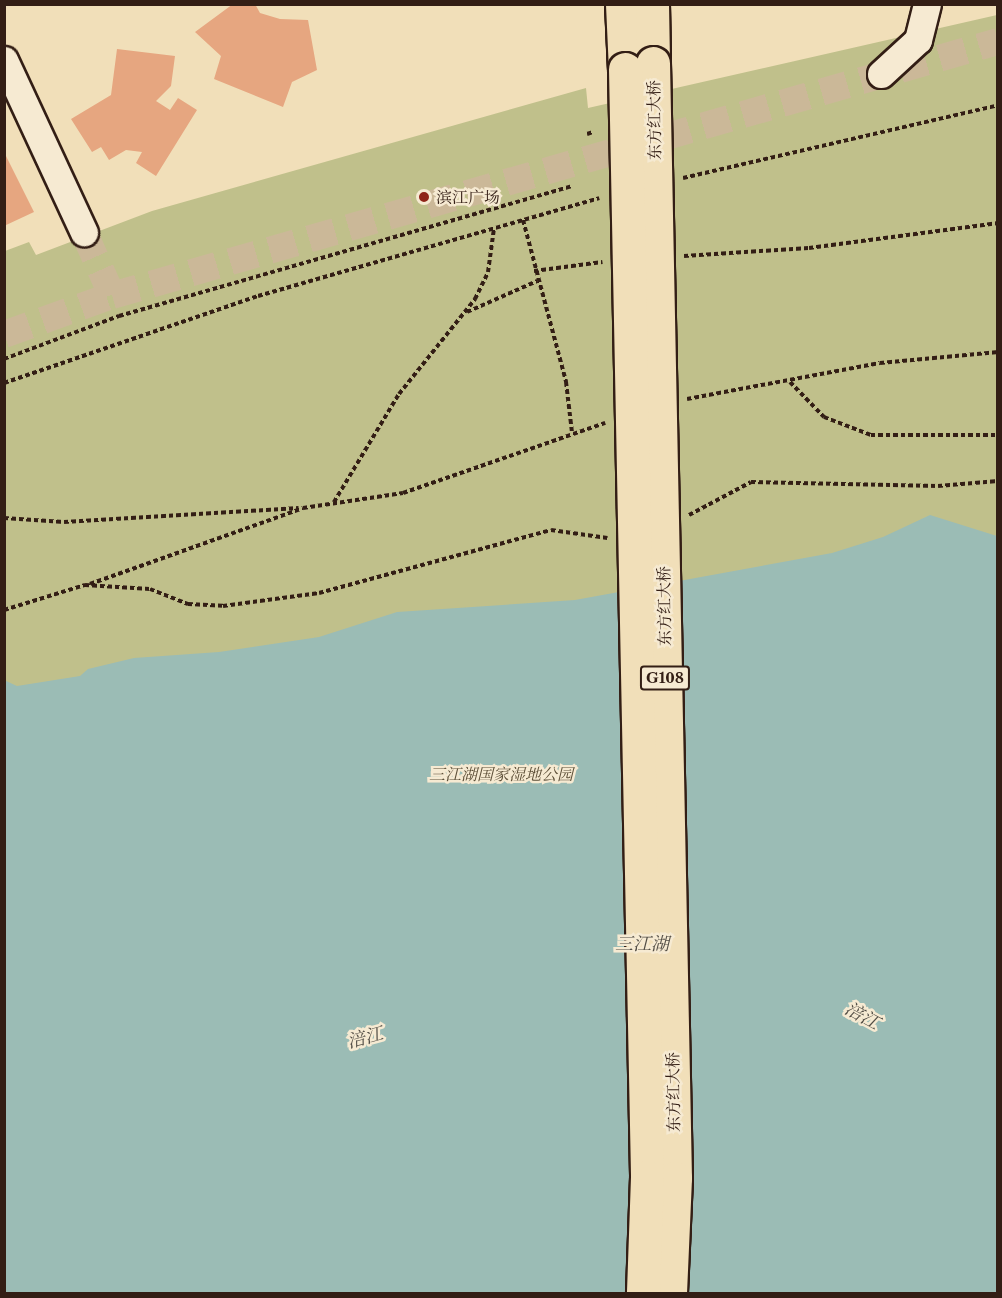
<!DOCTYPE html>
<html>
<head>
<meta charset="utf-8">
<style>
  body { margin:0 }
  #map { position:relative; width:1002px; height:1298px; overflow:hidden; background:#f1dfb9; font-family:"Libre Caslon Text","Noto Serif SC",serif }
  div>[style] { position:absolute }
  .green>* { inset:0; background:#c0c08b }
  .water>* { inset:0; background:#9bbcb5 }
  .building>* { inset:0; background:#e6a680 }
  .secondary-tunnel>* { height:27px; margin-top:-13.5px; transform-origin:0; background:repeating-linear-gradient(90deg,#cbb898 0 27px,transparent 0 41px) }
  .path>* { height:4px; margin-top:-2px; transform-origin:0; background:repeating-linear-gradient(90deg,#331e15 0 4.5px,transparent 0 7.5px) }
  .roads { filter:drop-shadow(2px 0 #331e15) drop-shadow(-2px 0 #331e15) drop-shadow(0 2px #331e15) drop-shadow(0 -2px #331e15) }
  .secondary>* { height:27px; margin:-13.5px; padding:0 13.5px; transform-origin:13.5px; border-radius:13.5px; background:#f6ead2 }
  .highway>* { height:33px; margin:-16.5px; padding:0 16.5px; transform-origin:16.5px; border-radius:16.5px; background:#f1dfb9 }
  .bridges { filter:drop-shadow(2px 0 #331e15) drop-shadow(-2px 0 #331e15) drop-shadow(0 2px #331e15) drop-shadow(0 -2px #331e15) }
  .highway-bridge>* { height:33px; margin:-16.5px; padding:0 16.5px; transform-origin:16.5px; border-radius:16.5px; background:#f1dfb9 }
  .dots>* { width:16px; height:16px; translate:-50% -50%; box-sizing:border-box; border:3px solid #f6ead2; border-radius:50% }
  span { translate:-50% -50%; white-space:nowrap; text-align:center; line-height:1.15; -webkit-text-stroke:5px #f6ead2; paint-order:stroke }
  .shield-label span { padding:2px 4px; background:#f6ead2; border:2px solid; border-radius:4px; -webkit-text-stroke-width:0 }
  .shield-label { font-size:15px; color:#331e15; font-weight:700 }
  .street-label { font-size:16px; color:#331e15 }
  .poi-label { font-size:16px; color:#331e15 }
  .left { translate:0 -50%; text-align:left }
  .park-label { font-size:16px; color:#5d4f38; font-style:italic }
  .water-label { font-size:18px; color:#524d45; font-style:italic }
  .frame { position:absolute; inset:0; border:6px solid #331e15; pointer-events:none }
</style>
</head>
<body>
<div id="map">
  <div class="green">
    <div style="clip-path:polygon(997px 15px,997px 1293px,5px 1294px,5px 251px,29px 242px,36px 255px,152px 211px,586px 88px,588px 108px)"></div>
  </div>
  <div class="water">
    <div style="clip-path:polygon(930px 515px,997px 536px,997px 1293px,5px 1293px,4px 680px,17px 686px,80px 676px,88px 669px,134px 658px,219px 652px,319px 637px,397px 612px,575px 600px,832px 553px,883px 537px)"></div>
  </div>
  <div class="building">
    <div style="clip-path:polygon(233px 4px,255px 4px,260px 13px,280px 19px,308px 20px,317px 70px,292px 82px,283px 107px,214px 79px,221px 56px,195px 32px)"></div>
    <div style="clip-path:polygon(117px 49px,175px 56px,171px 86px,156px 101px,170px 110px,178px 98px,197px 110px,156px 176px,136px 163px,142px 152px,126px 150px,109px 160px,101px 147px,92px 152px,71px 119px,111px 95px)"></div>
    <div style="clip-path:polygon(4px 152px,34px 212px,4px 226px)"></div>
  </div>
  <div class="secondary-tunnel">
    <div style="left:84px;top:232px;width:69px;rotate:66deg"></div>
    <div style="left:4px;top:334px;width:115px;rotate:-19.9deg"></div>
    <div style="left:112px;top:295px;width:922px;rotate:-16deg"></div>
  </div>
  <div class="path">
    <div style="left:587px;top:134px;width:6px;rotate:-18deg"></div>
    <div style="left:683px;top:178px;width:323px;rotate:-13deg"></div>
    <div style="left:523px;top:220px;width:168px;rotate:75.1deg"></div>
    <div style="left:566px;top:382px;width:50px;rotate:83.2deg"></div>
    <div style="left:684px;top:256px;width:125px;rotate:-3.7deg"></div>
    <div style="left:809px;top:248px;width:191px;rotate:-7.5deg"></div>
    <div style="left:534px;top:271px;width:69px;rotate:-7.5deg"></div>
    <div style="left:467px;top:312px;width:77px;rotate:-23.9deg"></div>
    <div style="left:4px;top:359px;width:123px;rotate:-20.5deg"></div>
    <div style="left:119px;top:316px;width:472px;rotate:-16deg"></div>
    <div style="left:790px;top:382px;width:49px;rotate:45.8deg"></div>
    <div style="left:824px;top:417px;width:50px;rotate:21deg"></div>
    <div style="left:871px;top:435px;width:127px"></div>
    <div style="left:4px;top:383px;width:268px;rotate:-18.9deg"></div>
    <div style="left:258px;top:296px;width:355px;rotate:-16deg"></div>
    <div style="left:687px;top:399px;width:196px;rotate:-10.6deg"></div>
    <div style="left:880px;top:363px;width:119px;rotate:-5.3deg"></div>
    <div style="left:334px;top:502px;width:126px;rotate:-59deg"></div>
    <div style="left:399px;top:394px;width:122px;rotate:-51.3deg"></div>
    <div style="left:475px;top:299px;width:30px;rotate:-64deg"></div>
    <div style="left:488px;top:272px;width:44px;rotate:-82.2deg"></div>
    <div style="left:689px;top:515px;width:70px;rotate:-28deg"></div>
    <div style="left:751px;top:482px;width:187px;rotate:1.2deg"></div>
    <div style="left:938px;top:486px;width:60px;rotate:-4.8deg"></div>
    <div style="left:4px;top:518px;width:60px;rotate:3.8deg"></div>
    <div style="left:64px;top:522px;width:235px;rotate:-3.4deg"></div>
    <div style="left:90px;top:584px;width:226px;rotate:-19.6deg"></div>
    <div style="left:303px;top:508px;width:101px;rotate:-8.5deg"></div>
    <div style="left:403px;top:493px;width:214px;rotate:-19.1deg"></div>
    <div style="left:4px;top:610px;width:85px;rotate:-17.2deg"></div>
    <div style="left:85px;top:585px;width:65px;rotate:3.5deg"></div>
    <div style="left:150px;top:589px;width:41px;rotate:21.5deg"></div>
    <div style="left:188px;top:604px;width:35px;rotate:3deg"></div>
    <div style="left:223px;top:606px;width:97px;rotate:-7.7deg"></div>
    <div style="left:319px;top:593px;width:240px;rotate:-15.2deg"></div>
    <div style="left:551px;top:530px;width:57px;rotate:8.1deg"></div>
  </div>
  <div class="roads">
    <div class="secondary">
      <div style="left:4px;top:60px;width:190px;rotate:65.1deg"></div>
      <div style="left:881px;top:74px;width:50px;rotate:-42.6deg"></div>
      <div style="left:918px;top:40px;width:37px;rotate:-76deg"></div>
    </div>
    <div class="highway">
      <div style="left:622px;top:4px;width:65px;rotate:87.4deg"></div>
      <div style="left:652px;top:4px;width:59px;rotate:89deg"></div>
    </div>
  </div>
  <div class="bridges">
    <div class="highway-bridge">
      <div style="left:653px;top:63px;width:1115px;rotate:88.87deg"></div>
      <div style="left:675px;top:1178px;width:116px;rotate:92.5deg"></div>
      <div style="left:625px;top:69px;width:1108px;rotate:88.86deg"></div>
      <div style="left:647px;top:1177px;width:117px;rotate:92deg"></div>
    </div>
  </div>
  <div class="dots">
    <div style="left:424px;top:197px;background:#8f2418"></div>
  </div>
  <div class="shield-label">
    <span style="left:665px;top:678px">G108</span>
  </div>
  <div class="street-label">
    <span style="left:654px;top:120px;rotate:-91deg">东方红大桥</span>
    <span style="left:664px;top:606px;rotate:-91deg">东方红大桥</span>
    <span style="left:673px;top:1092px;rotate:-91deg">东方红大桥</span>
  </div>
  <div class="poi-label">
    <span class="left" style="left:436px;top:197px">滨江广场</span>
  </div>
  <div class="park-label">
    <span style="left:501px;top:774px">三江湖国家湿地公园</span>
  </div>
  <div class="water-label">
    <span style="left:642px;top:944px">三江湖</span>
    <span style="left:862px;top:1016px;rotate:29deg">涪江</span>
    <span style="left:365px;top:1038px;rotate:-15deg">涪江</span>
  </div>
  <div class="frame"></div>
</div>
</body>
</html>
